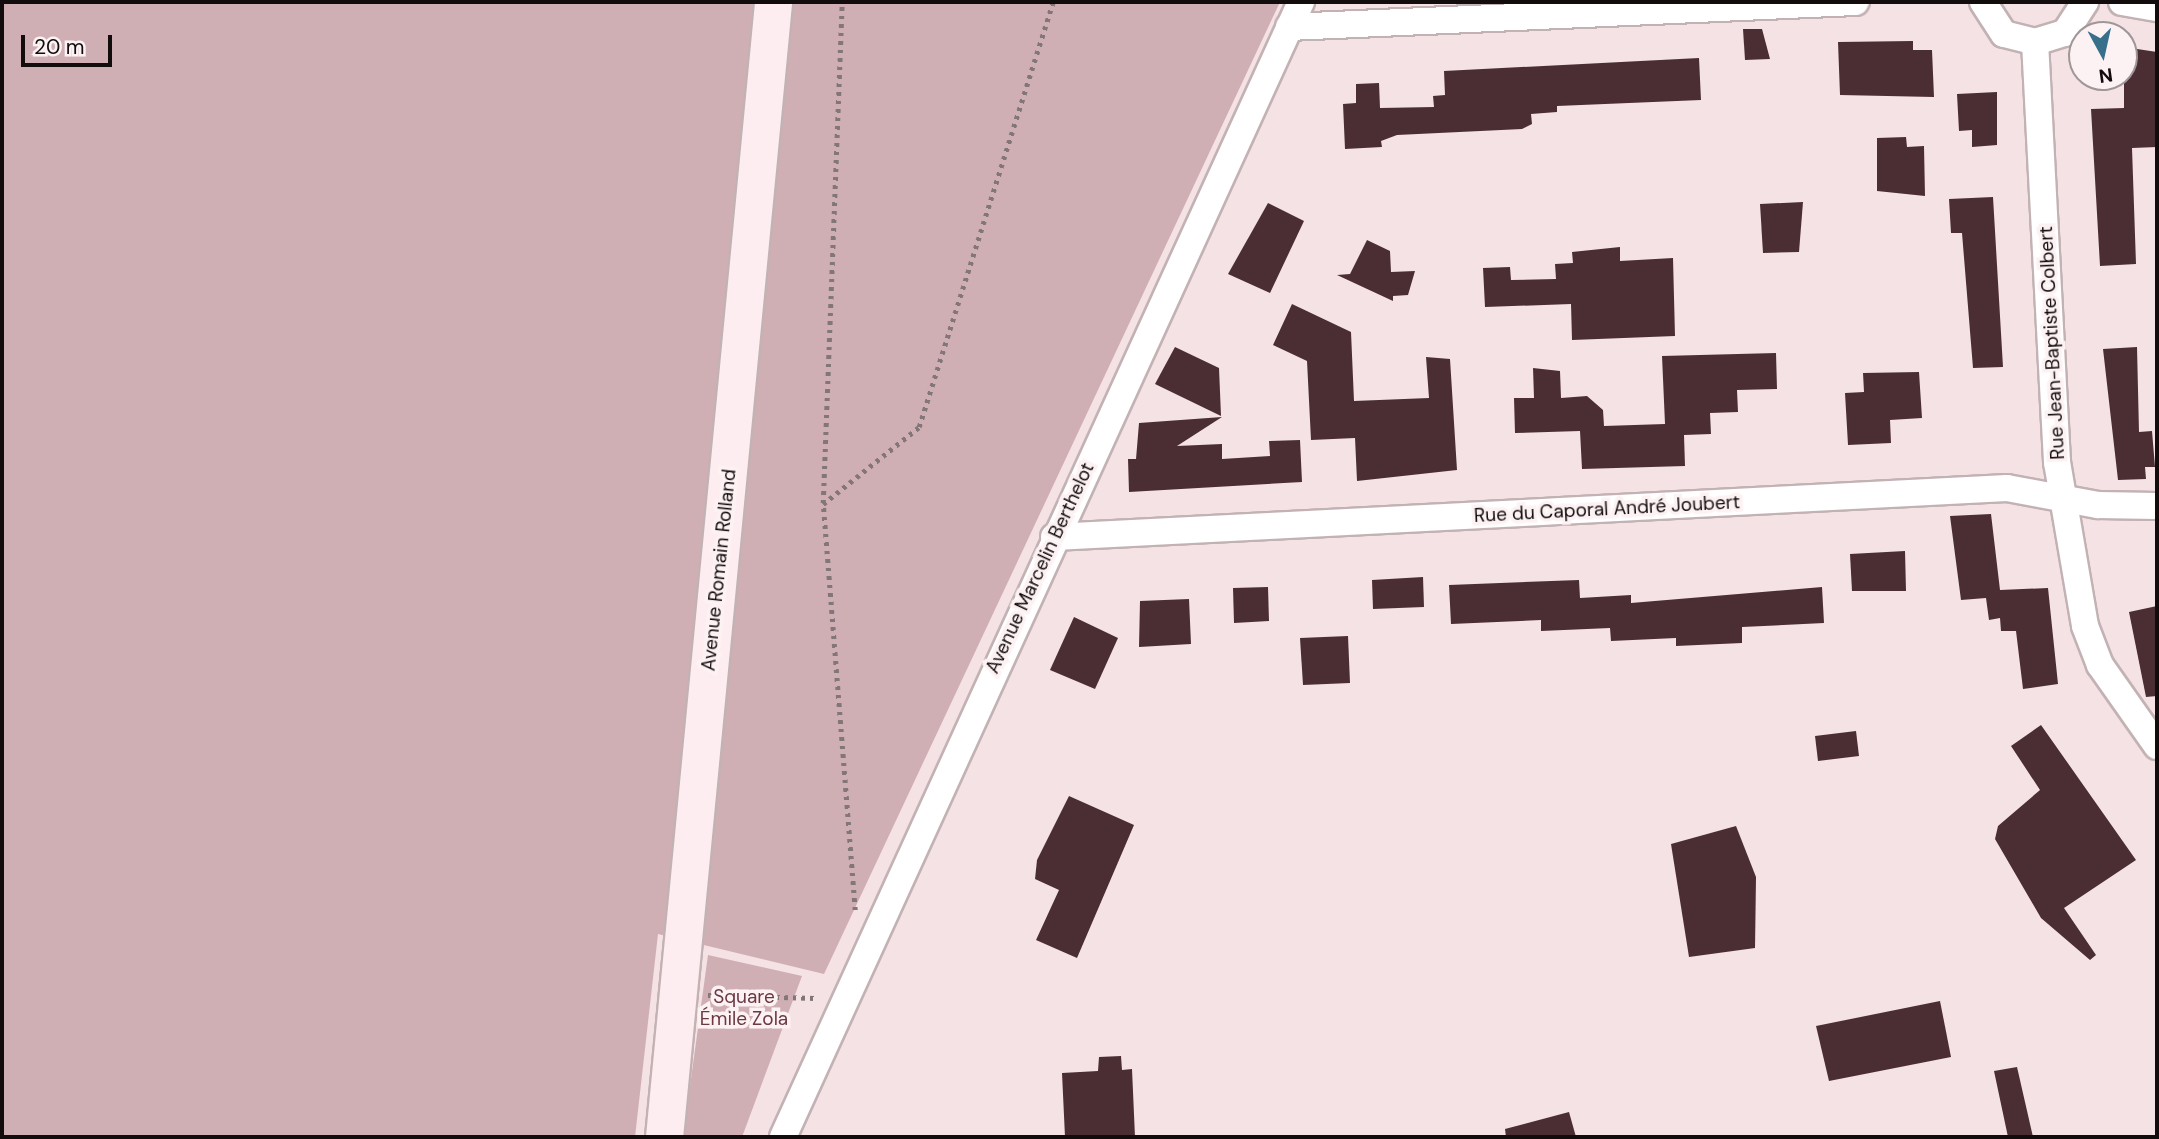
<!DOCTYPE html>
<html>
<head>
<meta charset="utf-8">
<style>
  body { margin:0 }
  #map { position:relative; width:2159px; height:1139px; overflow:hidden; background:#f4e2e5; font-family:"DM Sans",sans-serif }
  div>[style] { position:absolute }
  .green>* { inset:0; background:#cfafb4 }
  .building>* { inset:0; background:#4b2e34 }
  .path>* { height:4.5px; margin-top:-2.25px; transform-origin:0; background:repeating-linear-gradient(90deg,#827678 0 3.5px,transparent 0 8.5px) }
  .roads { filter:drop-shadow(2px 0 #c3b2b4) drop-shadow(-2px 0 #c3b2b4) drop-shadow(0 2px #c3b2b4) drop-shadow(0 -2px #c3b2b4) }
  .minor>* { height:26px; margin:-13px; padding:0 13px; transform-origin:13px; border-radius:13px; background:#fff }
  .secondary>* { height:37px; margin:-18.5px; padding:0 18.5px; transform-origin:18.5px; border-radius:18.5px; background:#feedf0 }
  span { translate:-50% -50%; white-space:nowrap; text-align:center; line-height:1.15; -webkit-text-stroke:7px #fdf2f3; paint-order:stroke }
  .street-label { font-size:19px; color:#120c0d }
  .park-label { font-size:19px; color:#6a3742 }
  .frame { position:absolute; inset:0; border:4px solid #120c0d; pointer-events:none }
  .north { position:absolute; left:2068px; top:21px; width:70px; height:70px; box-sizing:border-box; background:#fdf2f3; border:2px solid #9f9697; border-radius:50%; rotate:172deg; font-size:19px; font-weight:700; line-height:28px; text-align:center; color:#120c0d }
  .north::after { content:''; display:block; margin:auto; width:24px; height:32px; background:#386f8a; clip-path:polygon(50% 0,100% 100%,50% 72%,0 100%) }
  .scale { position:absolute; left:21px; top:35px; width:91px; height:32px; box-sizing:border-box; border:4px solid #120c0d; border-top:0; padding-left:9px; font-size:21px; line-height:24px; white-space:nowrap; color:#120c0d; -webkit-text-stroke:5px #fdf2f3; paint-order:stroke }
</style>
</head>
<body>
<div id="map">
  <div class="green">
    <div style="clip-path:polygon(2px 2px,1280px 2px,824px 974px,658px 934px,635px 1137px,2px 1137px)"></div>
    <div style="clip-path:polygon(708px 955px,802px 976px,742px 1137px,683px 1137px)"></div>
  </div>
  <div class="building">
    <div style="clip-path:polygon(1743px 29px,1762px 29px,1770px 59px,1745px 60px)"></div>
    <div style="clip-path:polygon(1913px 41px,1913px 50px,1932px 50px,1934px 97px,1840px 95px,1838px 42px)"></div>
    <div style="clip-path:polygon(2124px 47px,2157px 52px,2157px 147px,2132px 148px,2136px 264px,2100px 266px,2091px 109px,2124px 108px)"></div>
    <div style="clip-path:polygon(1699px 58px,1701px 100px,1557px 106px,1557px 112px,1531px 114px,1532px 124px,1522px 129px,1397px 135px,1381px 141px,1382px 147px,1345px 149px,1343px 104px,1356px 103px,1356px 84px,1379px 83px,1380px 108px,1434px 107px,1433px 96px,1445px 95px,1444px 71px)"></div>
    <div style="clip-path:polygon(1997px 92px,1997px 145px,1972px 147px,1972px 130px,1959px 131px,1957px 94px)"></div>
    <div style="clip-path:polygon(1906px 137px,1907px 147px,1924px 146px,1925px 196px,1877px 191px,1877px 138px)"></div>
    <div style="clip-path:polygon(1993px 197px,2003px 367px,1973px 368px,1962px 233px,1951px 233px,1949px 199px)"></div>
    <div style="clip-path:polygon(1803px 202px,1799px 252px,1763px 253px,1760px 204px)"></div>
    <div style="clip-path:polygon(1268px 203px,1304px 221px,1270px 293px,1228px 274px)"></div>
    <div style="clip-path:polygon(1367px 240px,1390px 251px,1391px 272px,1415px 271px,1408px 295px,1393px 296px,1393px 301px,1337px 275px,1350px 274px)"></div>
    <div style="clip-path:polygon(1620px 247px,1620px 261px,1673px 258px,1675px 336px,1572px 340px,1571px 304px,1485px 307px,1483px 268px,1510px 267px,1511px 280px,1556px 279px,1555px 264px,1573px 263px,1572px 252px)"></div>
    <div style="clip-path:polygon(1292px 304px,1351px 332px,1354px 401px,1429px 398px,1426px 357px,1450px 359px,1457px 470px,1357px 481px,1355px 438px,1311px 440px,1307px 361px,1273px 345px)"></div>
    <div style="clip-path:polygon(1175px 347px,1219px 368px,1221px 416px,1155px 384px)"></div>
    <div style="clip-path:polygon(2137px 347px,2139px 432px,2152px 431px,2155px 467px,2145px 467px,2146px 479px,2118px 480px,2103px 349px)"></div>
    <div style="clip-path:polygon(1776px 353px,1777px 389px,1737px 390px,1738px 412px,1710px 413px,1711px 434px,1684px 435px,1685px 466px,1582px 469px,1580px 431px,1515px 433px,1514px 398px,1534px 398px,1533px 368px,1560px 371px,1561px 398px,1587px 396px,1603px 410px,1604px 426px,1665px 424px,1662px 356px)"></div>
    <div style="clip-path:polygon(1919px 372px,1922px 418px,1890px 420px,1891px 443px,1848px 445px,1845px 393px,1864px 392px,1863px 373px)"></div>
    <div style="clip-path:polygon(1222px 417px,1177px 446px,1222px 444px,1222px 459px,1270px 456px,1269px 441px,1300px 440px,1302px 482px,1129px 492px,1128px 459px,1136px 459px,1139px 423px)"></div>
    <div style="clip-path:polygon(1991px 514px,2000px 590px,2048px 588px,2058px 684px,2023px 689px,2016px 631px,2001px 631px,2000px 618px,1989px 620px,1986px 598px,1961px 600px,1950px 516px)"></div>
    <div style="clip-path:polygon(1905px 551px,1906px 591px,1852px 591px,1850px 554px)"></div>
    <div style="clip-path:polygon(1423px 577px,1424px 607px,1373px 609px,1372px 580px)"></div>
    <div style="clip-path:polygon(1579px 580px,1580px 598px,1631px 595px,1631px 603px,1822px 587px,1824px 623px,1742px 627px,1742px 643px,1676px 646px,1676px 638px,1611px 641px,1610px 628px,1541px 631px,1541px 620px,1451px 624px,1449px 585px)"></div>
    <div style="clip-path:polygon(1268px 587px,1269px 621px,1234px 623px,1233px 588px)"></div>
    <div style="clip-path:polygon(1189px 599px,1191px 644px,1139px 647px,1140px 601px)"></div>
    <div style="clip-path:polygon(2157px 606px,2157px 696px,2146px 697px,2129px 612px)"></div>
    <div style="clip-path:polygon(1074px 617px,1118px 638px,1095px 689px,1050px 670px)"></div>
    <div style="clip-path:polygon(1348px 636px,1350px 683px,1303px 685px,1300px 638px)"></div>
    <div style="clip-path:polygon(2041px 725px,2136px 860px,2064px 908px,2096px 955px,2090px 960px,2041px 918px,1995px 839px,1998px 826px,2040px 790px,2011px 746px)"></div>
    <div style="clip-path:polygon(1856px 731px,1859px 756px,1818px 761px,1815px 736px)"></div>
    <div style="clip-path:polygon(1069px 796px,1134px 825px,1077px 958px,1036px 940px,1059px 890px,1035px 879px,1037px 860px)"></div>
    <div style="clip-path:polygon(1736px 826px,1756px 877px,1755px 948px,1689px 957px,1671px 844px)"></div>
    <div style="clip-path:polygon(1940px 1001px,1951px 1057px,1829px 1081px,1816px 1026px)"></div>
    <div style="clip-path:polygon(1121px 1056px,1122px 1070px,1132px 1069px,1135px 1137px,1065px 1137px,1062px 1073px,1098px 1071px,1099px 1057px)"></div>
    <div style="clip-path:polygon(2017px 1067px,2033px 1137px,2008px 1137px,1994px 1071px)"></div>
    <div style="clip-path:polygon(1569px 1112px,1576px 1137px,1506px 1137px,1505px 1129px)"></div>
  </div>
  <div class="path">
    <div style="left:823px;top:503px;width:501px;rotate:-87.83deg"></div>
    <div style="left:855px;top:910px;width:407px;rotate:-94.5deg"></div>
    <div style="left:823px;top:504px;width:123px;rotate:-38.7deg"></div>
    <div style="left:919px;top:427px;width:446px;rotate:-72.5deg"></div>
    <div style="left:708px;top:995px;width:107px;rotate:1.6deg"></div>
  </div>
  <div class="roads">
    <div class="minor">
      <div style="left:1983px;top:2px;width:38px;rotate:57deg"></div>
      <div style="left:2004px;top:34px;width:32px;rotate:14deg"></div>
      <div style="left:2035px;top:42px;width:31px;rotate:-17deg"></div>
      <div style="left:2065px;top:33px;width:37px;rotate:-57deg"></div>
      <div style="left:2122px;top:2px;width:36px;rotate:10deg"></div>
      <div style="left:1289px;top:27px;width:567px;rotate:-2.53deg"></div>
      <div style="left:2035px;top:42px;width:421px;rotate:87deg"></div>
      <div style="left:2057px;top:462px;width:166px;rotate:80.3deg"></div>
      <div style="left:2085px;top:626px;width:42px;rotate:69deg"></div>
      <div style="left:2100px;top:665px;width:99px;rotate:54.9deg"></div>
      <div style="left:1054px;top:537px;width:954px;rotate:-2.94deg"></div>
      <div style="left:2007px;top:488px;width:93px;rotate:10.6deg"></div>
      <div style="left:2098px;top:505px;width:59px;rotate:1deg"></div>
      <div style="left:783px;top:1137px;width:1248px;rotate:-65.47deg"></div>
    </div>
    <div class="secondary">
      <div style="left:664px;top:1137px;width:1140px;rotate:-84.51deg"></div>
    </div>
  </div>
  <div class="street-label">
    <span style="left:2052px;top:343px;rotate:-93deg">Rue Jean-Baptiste Colbert</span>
    <span style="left:1607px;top:509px;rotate:-3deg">Rue du Caporal André Joubert</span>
    <span style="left:1040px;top:568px;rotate:-65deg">Avenue Marcelin Berthelot</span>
    <span style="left:719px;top:570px;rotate:-84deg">Avenue Romain Rolland</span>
  </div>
  <div class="park-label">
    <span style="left:744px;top:1008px">Square<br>Émile Zola</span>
  </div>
  <div class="frame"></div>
  <div class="north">N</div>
  <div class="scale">20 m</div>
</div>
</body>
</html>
